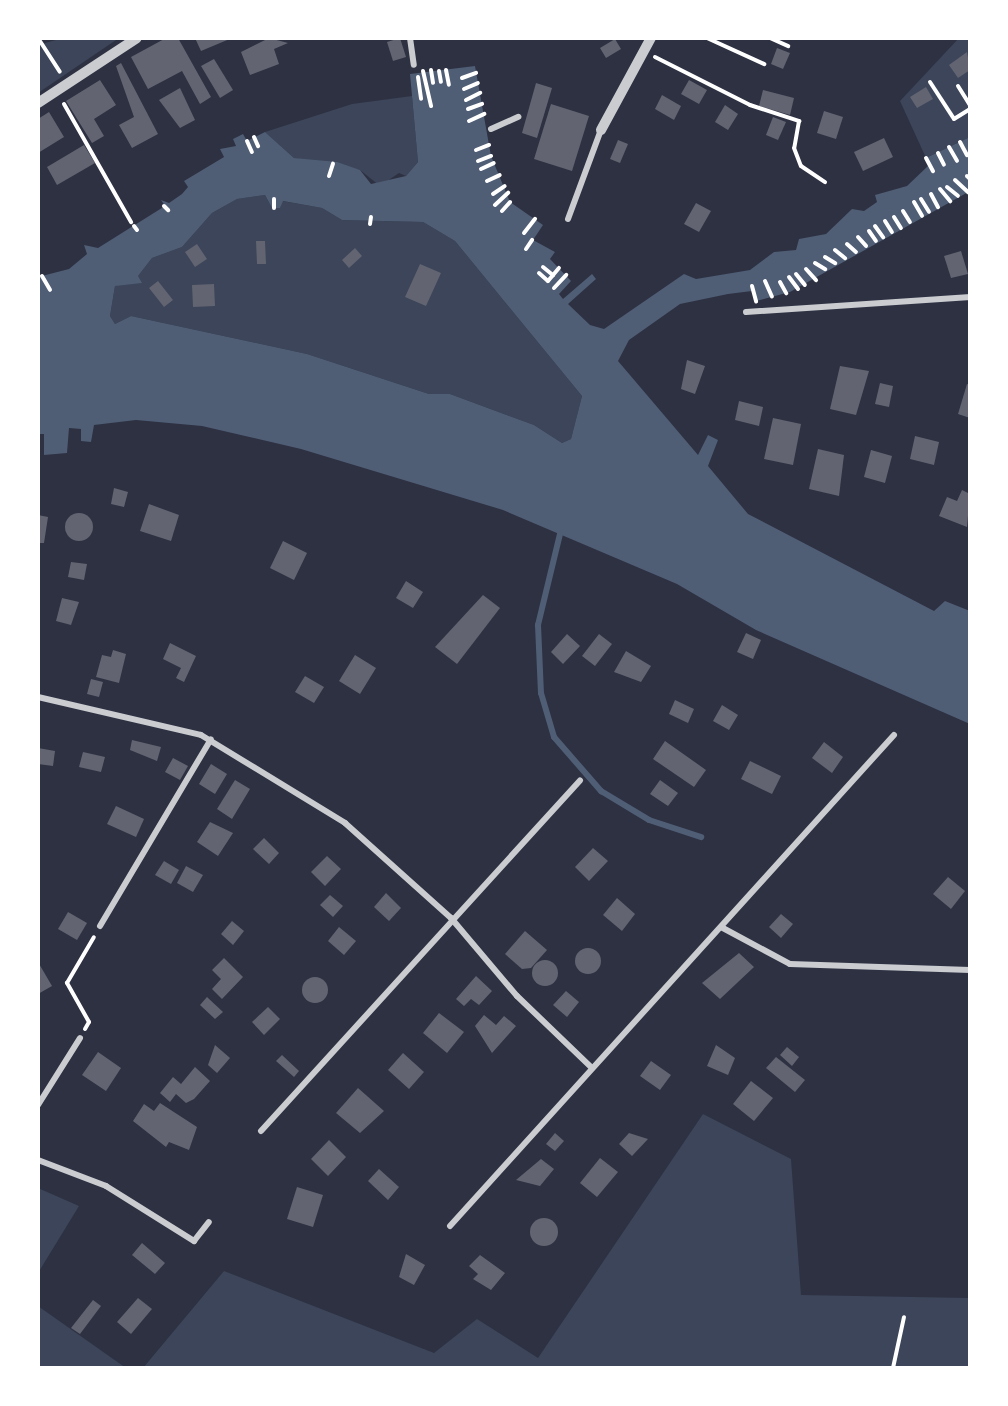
<!DOCTYPE html>
<html>
<head>
<meta charset="utf-8">
<style>
  body { margin:0 }
  #map { position:relative; width:1008px; height:1406px; overflow:hidden; background:#2d3142; font-family:"Asap Condensed",sans-serif }
  div>[style] { position:absolute }
  .green>* { inset:0; background:#3c4559 }
  .water>* { inset:0; background:#4f5d75 }
  .stream>* { height:6px; margin:-3px; padding:0 3px; transform-origin:3px; border-radius:3px; background:#4f5d75 }
  .building>* { inset:0; background:#626471 }
  .round { border-radius:50% }
  .path>* { height:4px; margin:-2px; padding:0 2px; transform-origin:2px; border-radius:2px; background:#fff }
  .service>* { height:6px; margin:-3px; padding:0 3px; transform-origin:3px; border-radius:3px; background:#caccd0 }
  .minor>* { height:10px; margin:-5px; padding:0 5px; transform-origin:5px; border-radius:5px; background:#caccd0 }
  span { translate:-50% -50%; white-space:nowrap; text-align:center; line-height:1.15; -webkit-text-stroke:9px #fff; paint-order:stroke }
  .frame { position:absolute; inset:0; border:40px solid #fff; pointer-events:none }
</style>
</head>
<body>
<div id="map">
  <div class="green">
    <div style="clip-path:polygon(63px 38px,119px 38px,38px 93px,38px 45px)"></div>
    <div style="clip-path:polygon(959px 38px,970px 38px,970px 137px,926px 158px,900px 101px)"></div>
    <div style="clip-path:polygon(412px 96px,418px 162px,406px 176px,399px 173px,380px 186px,360px 170px,294px 158px,265px 132px,352px 104px)"></div>
    <div style="clip-path:polygon(265px 195px,272px 208px,280px 208px,282px 201px,322px 208px,342px 220px,423px 222px,455px 241px,582px 396px,571px 439px,562px 443px,534px 425px,450px 394px,429px 394px,307px 354px,131px 316px,115px 324px,110px 316px,115px 286px,137px 277px,152px 258px,182px 247px,212px 213px,237px 199px)"></div>
    <div style="clip-path:polygon(703px 1114px,791px 1159px,801px 1295px,970px 1298px,970px 1368px,143px 1368px,224px 1271px,434px 1353px,477px 1319px,538px 1358px)"></div>
    <div style="clip-path:polygon(38px 1188px,79px 1206px,38px 1273px)"></div>
    <div style="clip-path:polygon(38px 1306px,126px 1368px,38px 1368px)"></div>
  </div>
  <div class="water">
    <div style="clip-path:polygon(evenodd,475px 66px,491px 156px,510px 202px,543px 225px,533px 240px,555px 252px,550px 259px,571px 281px,559px 294px,563px 299px,592px 274px,596px 279px,568px 304px,590px 325px,604px 329px,684px 274px,696px 279px,750px 270px,774px 252px,796px 250px,799px 239px,826px 234px,852px 209px,864px 211px,877px 202px,875px 195px,907px 186px,929px 165px,926px 158px,970px 137px,970px 191px,790px 292px,756px 301px,752px 291px,728px 294px,680px 304px,629px 340px,618px 361px,698px 455px,708px 435px,718px 440px,708px 466px,748px 514px,934px 611px,945px 601px,970px 611px,970px 724px,756px 630px,677px 584px,503px 510px,301px 449px,202px 426px,136px 420px,94px 425px,91px 442px,81px 441px,81px 429px,69px 428px,67px 453px,44px 455px,44px 434px,38px 434px,38px 277px,69px 269px,87px 254px,84px 245px,98px 248px,165px 206px,161px 200px,169px 203px,182px 194px,188px 187px,184px 181px,224px 157px,220px 149px,236px 146px,233px 139px,243px 134px,247px 141px,265px 132px,294px 158px,337px 162px,360px 170px,371px 184px,406px 176px,418px 162px,410px 74px,475px 66px,265px 195px,272px 208px,280px 208px,283px 201px,322px 208px,342px 220px,423px 222px,455px 241px,582px 396px,571px 439px,562px 443px,534px 425px,450px 394px,429px 394px,307px 354px,131px 316px,115px 324px,110px 316px,115px 286px,142px 283px,138px 276px,152px 258px,182px 247px,212px 213px,237px 199px,265px 195px)"></div>
  </div>
  <div class="stream">
    <div style="left:560px;top:534px;width:94px;rotate:103.6deg"></div>
    <div style="left:538px;top:625px;width:68px;rotate:87.5deg"></div>
    <div style="left:541px;top:693px;width:46px;rotate:73.5deg"></div>
    <div style="left:554px;top:737px;width:72px;rotate:49deg"></div>
    <div style="left:601px;top:791px;width:56px;rotate:31.1deg"></div>
    <div style="left:649px;top:820px;width:55px;rotate:18.1deg"></div>
  </div>
  <div class="building">
    <div style="clip-path:polygon(166px 38px,178px 38px,211px 97px,200px 104px,182px 71px,148px 89px,131px 57px)"></div>
    <div style="clip-path:polygon(195px 38px,232px 38px,201px 51px)"></div>
    <div style="clip-path:polygon(269px 38px,288px 43px,274px 49px,279px 64px,250px 75px,241px 52px)"></div>
    <div style="clip-path:polygon(400px 38px,406px 57px,393px 61px,387px 42px)"></div>
    <div style="clip-path:polygon(615px 39px,621px 49px,606px 58px,600px 48px)"></div>
    <div style="clip-path:polygon(777px 48px,790px 53px,783px 69px,771px 64px)"></div>
    <div style="clip-path:polygon(967px 52px,970px 70px,958px 78px,949px 65px)"></div>
    <div style="clip-path:polygon(214px 59px,233px 90px,220px 98px,201px 66px)"></div>
    <div style="clip-path:polygon(121px 63px,158px 134px,132px 148px,119px 125px,134px 117px,116px 66px)"></div>
    <div style="clip-path:polygon(100px 80px,116px 105px,94px 119px,104px 136px,92px 143px,66px 101px)"></div>
    <div style="clip-path:polygon(689px 80px,707px 90px,699px 104px,681px 94px)"></div>
    <div style="clip-path:polygon(536px 83px,552px 88px,537px 138px,522px 133px)"></div>
    <div style="clip-path:polygon(926px 87px,933px 99px,917px 108px,910px 97px)"></div>
    <div style="clip-path:polygon(180px 88px,195px 120px,180px 128px,159px 100px)"></div>
    <div style="clip-path:polygon(763px 90px,794px 98px,790px 115px,759px 106px)"></div>
    <div style="clip-path:polygon(662px 95px,681px 106px,674px 120px,655px 109px)"></div>
    <div style="clip-path:polygon(551px 104px,589px 116px,572px 171px,534px 159px)"></div>
    <div style="clip-path:polygon(725px 105px,738px 114px,728px 130px,715px 122px)"></div>
    <div style="clip-path:polygon(824px 111px,843px 117px,836px 139px,817px 133px)"></div>
    <div style="clip-path:polygon(49px 112px,64px 137px,38px 153px,38px 119px)"></div>
    <div style="clip-path:polygon(773px 117px,786px 122px,778px 140px,766px 135px)"></div>
    <div style="clip-path:polygon(884px 138px,893px 157px,863px 171px,854px 152px)"></div>
    <div style="clip-path:polygon(618px 140px,628px 144px,620px 163px,610px 159px)"></div>
    <div style="clip-path:polygon(84px 145px,95px 163px,57px 185px,47px 167px)"></div>
    <div style="clip-path:polygon(696px 203px,711px 211px,699px 232px,684px 224px)"></div>
    <div style="clip-path:polygon(256px 241px,265px 241px,266px 264px,257px 264px)"></div>
    <div style="clip-path:polygon(197px 244px,207px 259px,195px 267px,185px 252px)"></div>
    <div style="clip-path:polygon(355px 248px,362px 256px,349px 268px,342px 260px)"></div>
    <div style="clip-path:polygon(961px 251px,968px 274px,951px 278px,944px 256px)"></div>
    <div style="clip-path:polygon(420px 264px,441px 273px,426px 306px,405px 297px)"></div>
    <div style="clip-path:polygon(158px 281px,173px 300px,164px 307px,149px 288px)"></div>
    <div style="clip-path:polygon(214px 284px,215px 306px,193px 307px,192px 285px)"></div>
    <div style="clip-path:polygon(687px 360px,705px 366px,695px 394px,681px 389px)"></div>
    <div style="clip-path:polygon(840px 366px,869px 371px,856px 415px,830px 409px)"></div>
    <div style="clip-path:polygon(880px 383px,893px 386px,889px 407px,875px 404px)"></div>
    <div style="clip-path:polygon(967px 384px,970px 385px,970px 418px,958px 414px)"></div>
    <div style="clip-path:polygon(739px 401px,763px 407px,759px 426px,735px 420px)"></div>
    <div style="clip-path:polygon(773px 418px,801px 424px,793px 465px,764px 459px)"></div>
    <div style="clip-path:polygon(915px 436px,939px 442px,934px 465px,910px 459px)"></div>
    <div style="clip-path:polygon(818px 449px,844px 455px,839px 496px,809px 489px)"></div>
    <div style="clip-path:polygon(871px 450px,892px 456px,885px 483px,864px 477px)"></div>
    <div style="clip-path:polygon(114px 488px,128px 492px,124px 507px,111px 504px)"></div>
    <div style="clip-path:polygon(962px 490px,970px 494px,967px 527px,939px 516px,947px 497px,957px 501px)"></div>
    <div style="clip-path:polygon(149px 504px,179px 515px,171px 541px,140px 531px)"></div>
    <div class="round" style="left:65px;top:513px;width:28px;height:28px"></div>
    <div style="clip-path:polygon(38px 515px,48px 517px,44px 543px,38px 543px)"></div>
    <div style="clip-path:polygon(283px 541px,307px 553px,294px 580px,270px 568px)"></div>
    <div style="clip-path:polygon(71px 562px,87px 564px,84px 580px,68px 577px)"></div>
    <div style="clip-path:polygon(406px 581px,423px 592px,413px 608px,396px 598px)"></div>
    <div style="clip-path:polygon(483px 595px,500px 608px,457px 664px,435px 647px)"></div>
    <div style="clip-path:polygon(62px 598px,79px 602px,71px 625px,56px 621px)"></div>
    <div style="clip-path:polygon(746px 633px,761px 640px,753px 659px,737px 652px)"></div>
    <div style="clip-path:polygon(567px 634px,580px 646px,563px 664px,551px 652px)"></div>
    <div style="clip-path:polygon(599px 634px,612px 644px,595px 666px,582px 656px)"></div>
    <div style="clip-path:polygon(170px 643px,196px 656px,184px 682px,176px 678px,181px 668px,163px 659px)"></div>
    <div style="clip-path:polygon(113px 650px,126px 654px,119px 683px,96px 677px,102px 655px,111px 657px)"></div>
    <div style="clip-path:polygon(626px 651px,651px 666px,641px 682px,614px 672px)"></div>
    <div style="clip-path:polygon(355px 655px,376px 668px,360px 694px,339px 681px)"></div>
    <div style="clip-path:polygon(305px 676px,324px 687px,314px 703px,295px 692px)"></div>
    <div style="clip-path:polygon(91px 679px,103px 682px,99px 697px,87px 694px)"></div>
    <div style="clip-path:polygon(675px 700px,694px 709px,688px 723px,669px 714px)"></div>
    <div style="clip-path:polygon(722px 705px,738px 715px,729px 730px,713px 721px)"></div>
    <div style="clip-path:polygon(132px 740px,161px 747px,157px 761px,130px 750px)"></div>
    <div style="clip-path:polygon(665px 741px,706px 770px,694px 787px,653px 759px)"></div>
    <div style="clip-path:polygon(824px 742px,843px 757px,832px 773px,812px 758px)"></div>
    <div style="clip-path:polygon(38px 748px,55px 751px,53px 766px,38px 764px)"></div>
    <div style="clip-path:polygon(83px 752px,105px 757px,101px 772px,79px 767px)"></div>
    <div style="clip-path:polygon(173px 758px,188px 766px,180px 780px,165px 772px)"></div>
    <div style="clip-path:polygon(750px 761px,781px 776px,772px 794px,741px 779px)"></div>
    <div style="clip-path:polygon(211px 764px,227px 774px,215px 794px,199px 784px)"></div>
    <div style="clip-path:polygon(235px 780px,250px 789px,232px 819px,217px 809px)"></div>
    <div style="clip-path:polygon(660px 780px,678px 793px,668px 806px,650px 794px)"></div>
    <div style="clip-path:polygon(116px 806px,144px 819px,136px 837px,107px 824px)"></div>
    <div style="clip-path:polygon(210px 822px,233px 833px,218px 856px,197px 842px)"></div>
    <div style="clip-path:polygon(264px 838px,279px 853px,269px 864px,253px 849px)"></div>
    <div style="clip-path:polygon(593px 848px,608px 861px,589px 881px,575px 867px)"></div>
    <div style="clip-path:polygon(327px 856px,341px 869px,325px 886px,311px 872px)"></div>
    <div style="clip-path:polygon(164px 861px,179px 870px,171px 884px,155px 875px)"></div>
    <div style="clip-path:polygon(186px 866px,203px 875px,193px 892px,177px 883px)"></div>
    <div style="clip-path:polygon(948px 877px,965px 891px,951px 909px,933px 894px)"></div>
    <div style="clip-path:polygon(386px 893px,401px 908px,389px 921px,374px 907px)"></div>
    <div style="clip-path:polygon(330px 895px,343px 906px,333px 917px,320px 905px)"></div>
    <div style="clip-path:polygon(617px 898px,635px 914px,622px 931px,603px 915px)"></div>
    <div style="clip-path:polygon(68px 912px,87px 923px,77px 940px,58px 929px)"></div>
    <div style="clip-path:polygon(781px 914px,793px 924px,781px 938px,769px 927px)"></div>
    <div style="clip-path:polygon(232px 921px,244px 931px,233px 945px,221px 934px)"></div>
    <div style="clip-path:polygon(339px 927px,356px 941px,344px 955px,328px 941px)"></div>
    <div style="clip-path:polygon(525px 931px,547px 950px,531px 968px,522px 969px,505px 954px)"></div>
    <div class="round" style="left:575px;top:948px;width:26px;height:26px"></div>
    <div style="clip-path:polygon(739px 953px,754px 967px,720px 999px,702px 983px)"></div>
    <div style="clip-path:polygon(224px 958px,243px 977px,222px 999px,212px 989px,221px 979px,212px 970px)"></div>
    <div class="round" style="left:532px;top:960px;width:26px;height:26px"></div>
    <div style="clip-path:polygon(38px 962px,52px 986px,38px 994px)"></div>
    <div style="clip-path:polygon(476px 976px,492px 991px,479px 1005px,471px 999px,464px 1006px,456px 999px)"></div>
    <div class="round" style="left:302px;top:977px;width:26px;height:26px"></div>
    <div style="clip-path:polygon(566px 991px,579px 1002px,567px 1017px,553px 1005px)"></div>
    <div style="clip-path:polygon(207px 997px,223px 1012px,215px 1019px,200px 1005px)"></div>
    <div style="clip-path:polygon(268px 1007px,280px 1019px,264px 1035px,252px 1022px)"></div>
    <div style="clip-path:polygon(439px 1013px,464px 1032px,447px 1053px,423px 1033px)"></div>
    <div style="clip-path:polygon(484px 1015px,496px 1025px,504px 1016px,516px 1026px,492px 1053px,475px 1026px)"></div>
    <div style="clip-path:polygon(215px 1045px,230px 1058px,217px 1073px,208px 1065px)"></div>
    <div style="clip-path:polygon(716px 1045px,735px 1058px,728px 1075px,707px 1066px)"></div>
    <div style="clip-path:polygon(787px 1047px,799px 1057px,792px 1066px,780px 1055px)"></div>
    <div style="clip-path:polygon(98px 1052px,121px 1068px,106px 1091px,82px 1075px)"></div>
    <div style="clip-path:polygon(403px 1053px,424px 1072px,409px 1089px,388px 1070px)"></div>
    <div style="clip-path:polygon(282px 1055px,299px 1071px,294px 1077px,276px 1061px)"></div>
    <div style="clip-path:polygon(776px 1057px,805px 1080px,795px 1092px,766px 1068px)"></div>
    <div style="clip-path:polygon(651px 1061px,671px 1075px,660px 1090px,640px 1076px)"></div>
    <div style="clip-path:polygon(195px 1067px,210px 1081px,194px 1099px,186px 1103px,176px 1094px,170px 1102px,160px 1093px,173px 1077px,181px 1084px)"></div>
    <div style="clip-path:polygon(751px 1081px,773px 1098px,754px 1121px,733px 1104px)"></div>
    <div style="clip-path:polygon(358px 1088px,384px 1111px,360px 1133px,336px 1113px)"></div>
    <div style="clip-path:polygon(160px 1103px,197px 1127px,189px 1150px,169px 1142px,166px 1147px,133px 1121px,144px 1104px,154px 1111px)"></div>
    <div style="clip-path:polygon(555px 1133px,564px 1141px,555px 1151px,546px 1144px)"></div>
    <div style="clip-path:polygon(629px 1133px,648px 1139px,632px 1156px,619px 1144px)"></div>
    <div style="clip-path:polygon(329px 1140px,346px 1157px,328px 1176px,311px 1159px)"></div>
    <div style="clip-path:polygon(600px 1158px,618px 1172px,597px 1197px,580px 1183px)"></div>
    <div style="clip-path:polygon(541px 1159px,554px 1169px,540px 1186px,516px 1180px)"></div>
    <div style="clip-path:polygon(379px 1169px,399px 1187px,388px 1200px,368px 1181px)"></div>
    <div style="clip-path:polygon(297px 1187px,323px 1195px,313px 1227px,287px 1219px)"></div>
    <div class="round" style="left:530px;top:1218px;width:28px;height:28px"></div>
    <div style="clip-path:polygon(142px 1243px,165px 1263px,155px 1274px,132px 1255px)"></div>
    <div style="clip-path:polygon(406px 1254px,425px 1265px,414px 1285px,399px 1277px)"></div>
    <div style="clip-path:polygon(480px 1255px,505px 1273px,491px 1290px,473px 1279px,478px 1274px,469px 1266px)"></div>
    <div style="clip-path:polygon(138px 1298px,152px 1309px,131px 1334px,117px 1322px)"></div>
    <div style="clip-path:polygon(93px 1300px,101px 1306px,80px 1334px,71px 1328px)"></div>
  </div>
  <div class="path">
    <div style="left:38px;top:38px;width:40px;rotate:57.1deg"></div>
    <div style="left:707px;top:38px;width:63px;rotate:24.5deg"></div>
    <div style="left:770px;top:38px;width:20px;rotate:24deg"></div>
    <div style="left:655px;top:57px;width:106px;rotate:26.8deg"></div>
    <div style="left:750px;top:105px;width:52px;rotate:18.1deg"></div>
    <div style="left:799px;top:121px;width:27px;rotate:100deg"></div>
    <div style="left:794px;top:148px;width:19px;rotate:69deg"></div>
    <div style="left:801px;top:166px;width:29px;rotate:34deg"></div>
    <div style="left:431px;top:70px;width:13px;rotate:81deg"></div>
    <div style="left:446px;top:70px;width:15px;rotate:79deg"></div>
    <div style="left:423px;top:71px;width:36px;rotate:77deg"></div>
    <div style="left:439px;top:71px;width:11px;rotate:80deg"></div>
    <div style="left:418px;top:77px;width:22px;rotate:82deg"></div>
    <div style="left:462px;top:78px;width:15px;rotate:-20deg"></div>
    <div style="left:930px;top:82px;width:44px;rotate:57deg"></div>
    <div style="left:954px;top:119px;width:19px;rotate:-32deg"></div>
    <div style="left:958px;top:86px;width:22px;rotate:58deg"></div>
    <div style="left:464px;top:89px;width:15px;rotate:-23deg"></div>
    <div style="left:466px;top:100px;width:16px;rotate:-27deg"></div>
    <div style="left:64px;top:104px;width:136px;rotate:60.4deg"></div>
    <div style="left:468px;top:109px;width:15px;rotate:-20deg"></div>
    <div style="left:469px;top:121px;width:17px;rotate:-25deg"></div>
    <div style="left:254px;top:137px;width:10px;rotate:66deg"></div>
    <div style="left:247px;top:141px;width:12px;rotate:66deg"></div>
    <div style="left:960px;top:142px;width:15px;rotate:62deg"></div>
    <div style="left:949px;top:147px;width:16px;rotate:60deg"></div>
    <div style="left:476px;top:150px;width:14px;rotate:-21deg"></div>
    <div style="left:938px;top:153px;width:13px;rotate:63deg"></div>
    <div style="left:926px;top:158px;width:15px;rotate:62deg"></div>
    <div style="left:478px;top:161px;width:14px;rotate:-21deg"></div>
    <div style="left:481px;top:169px;width:14px;rotate:-25deg"></div>
    <div style="left:329px;top:176px;width:13px;rotate:-72deg"></div>
    <div style="left:967px;top:176px;width:4px;rotate:45deg"></div>
    <div style="left:955px;top:180px;width:18px;rotate:43deg"></div>
    <div style="left:487px;top:181px;width:14px;rotate:-25deg"></div>
    <div style="left:947px;top:187px;width:14px;rotate:39deg"></div>
    <div style="left:940px;top:189px;width:16px;rotate:50deg"></div>
    <div style="left:493px;top:194px;width:14px;rotate:-34deg"></div>
    <div style="left:931px;top:194px;width:15px;rotate:62deg"></div>
    <div style="left:921px;top:199px;width:15px;rotate:58deg"></div>
    <div style="left:914px;top:202px;width:16px;rotate:60deg"></div>
    <div style="left:495px;top:205px;width:18px;rotate:-43deg"></div>
    <div style="left:164px;top:206px;width:6px;rotate:45deg"></div>
    <div style="left:274px;top:208px;width:9px;rotate:-90deg"></div>
    <div style="left:502px;top:211px;width:12px;rotate:-48deg"></div>
    <div style="left:903px;top:211px;width:13px;rotate:58deg"></div>
    <div style="left:894px;top:217px;width:13px;rotate:58deg"></div>
    <div style="left:885px;top:221px;width:13px;rotate:58deg"></div>
    <div style="left:370px;top:224px;width:7px;rotate:-82deg"></div>
    <div style="left:134px;top:226px;width:5px;rotate:53deg"></div>
    <div style="left:875px;top:226px;width:14px;rotate:54deg"></div>
    <div style="left:869px;top:231px;width:12px;rotate:55deg"></div>
    <div style="left:524px;top:233px;width:18px;rotate:-52deg"></div>
    <div style="left:858px;top:237px;width:12px;rotate:48deg"></div>
    <div style="left:847px;top:244px;width:12px;rotate:42deg"></div>
    <div style="left:526px;top:249px;width:11px;rotate:-56deg"></div>
    <div style="left:835px;top:250px;width:13px;rotate:39deg"></div>
    <div style="left:825px;top:257px;width:12px;rotate:31deg"></div>
    <div style="left:815px;top:263px;width:12px;rotate:31deg"></div>
    <div style="left:543px;top:267px;width:13px;rotate:39deg"></div>
    <div style="left:806px;top:269px;width:15px;rotate:48deg"></div>
    <div style="left:539px;top:273px;width:12px;rotate:42deg"></div>
    <div style="left:548px;top:281px;width:17px;rotate:-50deg"></div>
    <div style="left:796px;top:274px;width:14px;rotate:51deg"></div>
    <div style="left:42px;top:276px;width:16px;rotate:60deg"></div>
    <div style="left:789px;top:277px;width:15px;rotate:53deg"></div>
    <div style="left:765px;top:281px;width:17px;rotate:66deg"></div>
    <div style="left:780px;top:282px;width:13px;rotate:61deg"></div>
    <div style="left:752px;top:286px;width:16px;rotate:75deg"></div>
    <div style="left:554px;top:288px;width:18px;rotate:-47deg"></div>
    <div style="left:85px;top:1029px;width:8px;rotate:-60deg"></div>
    <div style="left:89px;top:1022px;width:45px;rotate:-119.4deg"></div>
    <div style="left:67px;top:983px;width:53px;rotate:-59.6deg"></div>
    <div style="left:893px;top:1368px;width:52px;rotate:-77.8deg"></div>
  </div>
  <div class="service">
    <div style="left:410px;top:38px;width:27px;rotate:82deg"></div>
    <div style="left:491px;top:129px;width:30px;rotate:-24deg"></div>
    <div style="left:568px;top:219px;width:95px;rotate:-69.7deg"></div>
    <div style="left:746px;top:312px;width:225px;rotate:-3.8deg"></div>
    <div style="left:38px;top:697px;width:167px;rotate:13.1deg"></div>
    <div style="left:201px;top:735px;width:169px;rotate:31.4deg"></div>
    <div style="left:345px;top:823px;width:142px;rotate:41.9deg"></div>
    <div style="left:451px;top:918px;width:102px;rotate:49.8deg"></div>
    <div style="left:517px;top:996px;width:103px;rotate:43.8deg"></div>
    <div style="left:100px;top:926px;width:217px;rotate:-59.3deg"></div>
    <div style="left:721px;top:927px;width:78px;rotate:28.2deg"></div>
    <div style="left:790px;top:964px;width:180px;rotate:1.9deg"></div>
    <div style="left:38px;top:1105px;width:79px;rotate:-57.9deg"></div>
    <div style="left:261px;top:1131px;width:474px;rotate:-47.7deg"></div>
    <div style="left:38px;top:1160px;width:73px;rotate:20.9deg"></div>
    <div style="left:106px;top:1186px;width:104px;rotate:32deg"></div>
    <div style="left:194px;top:1241px;width:24px;rotate:-52deg"></div>
    <div style="left:450px;top:1226px;width:662px;rotate:-47.88deg"></div>
  </div>
  <div class="minor">
    <div style="left:38px;top:103px;width:118px;rotate:-33.3deg"></div>
    <div style="left:601px;top:130px;width:105px;rotate:-61.5deg"></div>
  </div>
  <div class="frame"></div>
</div>
</body>
</html>
